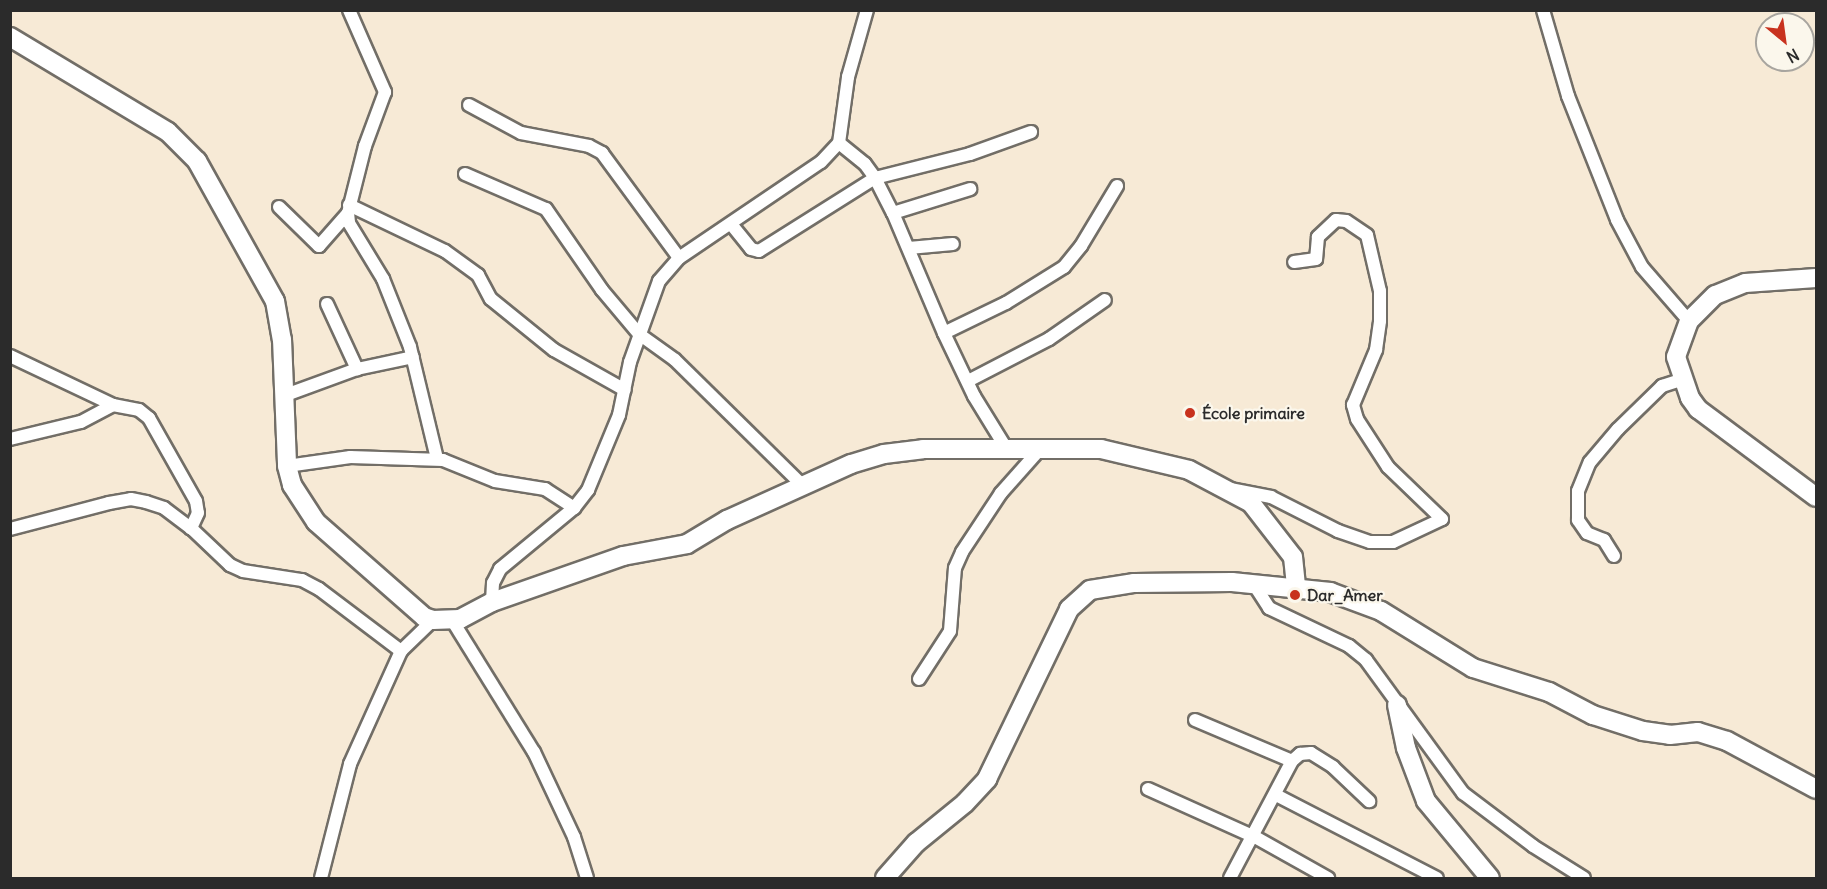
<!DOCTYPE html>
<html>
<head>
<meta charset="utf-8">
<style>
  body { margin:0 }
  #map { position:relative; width:1827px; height:889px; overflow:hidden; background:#f7ead6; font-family:Delius,sans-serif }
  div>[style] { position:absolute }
  .roads { filter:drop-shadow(2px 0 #726e67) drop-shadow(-2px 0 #726e67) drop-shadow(0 2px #726e67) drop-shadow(0 -2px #726e67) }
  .street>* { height:12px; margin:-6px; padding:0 6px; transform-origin:6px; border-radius:6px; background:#fff }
  .secondary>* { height:18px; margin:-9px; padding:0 9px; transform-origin:9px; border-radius:9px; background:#fff }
  .dots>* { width:16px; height:16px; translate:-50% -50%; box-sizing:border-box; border:3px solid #fbf7ec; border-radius:50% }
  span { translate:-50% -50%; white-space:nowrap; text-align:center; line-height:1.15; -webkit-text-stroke:4.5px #fbf7ec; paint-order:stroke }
  .poi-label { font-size:16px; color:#2b2b2b; font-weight:700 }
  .left { translate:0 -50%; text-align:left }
  .frame { position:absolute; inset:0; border:12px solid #2b2b2b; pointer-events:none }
  .north { position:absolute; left:1755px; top:12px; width:60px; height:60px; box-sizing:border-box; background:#fbf7ec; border:2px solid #a8a59f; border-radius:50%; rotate:151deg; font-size:16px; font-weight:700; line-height:24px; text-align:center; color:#2b2b2b }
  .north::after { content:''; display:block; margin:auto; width:21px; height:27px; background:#c8321e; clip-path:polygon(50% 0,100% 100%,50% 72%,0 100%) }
</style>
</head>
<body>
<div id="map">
  <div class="roads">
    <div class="street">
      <div style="left:349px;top:10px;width:90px;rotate:66.3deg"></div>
      <div style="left:385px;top:92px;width:58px;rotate:110.3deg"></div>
      <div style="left:365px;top:146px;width:69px;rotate:104.2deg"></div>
      <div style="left:348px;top:213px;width:10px;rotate:84deg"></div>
      <div style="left:349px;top:223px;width:66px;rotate:58.7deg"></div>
      <div style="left:383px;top:279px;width:73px;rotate:68.3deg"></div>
      <div style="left:410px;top:347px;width:115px;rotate:76.4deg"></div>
      <div style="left:1543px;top:10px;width:90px;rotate:73.8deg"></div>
      <div style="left:1568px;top:96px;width:133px;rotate:68.4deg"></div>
      <div style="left:1617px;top:220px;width:53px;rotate:62deg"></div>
      <div style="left:1642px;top:267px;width:72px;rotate:49deg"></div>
      <div style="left:469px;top:105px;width:59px;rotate:28.3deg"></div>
      <div style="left:521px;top:133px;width:69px;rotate:10.8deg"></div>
      <div style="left:589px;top:146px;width:15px;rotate:28deg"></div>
      <div style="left:602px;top:153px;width:130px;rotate:53.7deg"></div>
      <div style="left:839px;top:143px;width:33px;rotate:39deg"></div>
      <div style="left:865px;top:164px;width:17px;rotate:54deg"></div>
      <div style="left:875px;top:178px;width:39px;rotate:63deg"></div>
      <div style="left:893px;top:213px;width:130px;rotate:67deg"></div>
      <div style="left:465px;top:174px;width:88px;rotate:23.4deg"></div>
      <div style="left:546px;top:209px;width:98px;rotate:55.3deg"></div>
      <div style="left:602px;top:290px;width:57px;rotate:49.9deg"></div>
      <div style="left:639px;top:334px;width:44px;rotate:35.8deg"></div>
      <div style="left:675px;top:360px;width:178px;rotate:44.5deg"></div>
      <div style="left:349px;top:205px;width:106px;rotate:25.6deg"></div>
      <div style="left:445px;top:251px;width:41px;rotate:36deg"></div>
      <div style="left:478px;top:275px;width:27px;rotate:62deg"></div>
      <div style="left:491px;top:299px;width:81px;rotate:39deg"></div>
      <div style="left:554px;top:350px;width:81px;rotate:29.4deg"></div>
      <div style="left:279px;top:207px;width:56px;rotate:44.3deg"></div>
      <div style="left:319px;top:246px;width:44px;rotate:-48.7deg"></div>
      <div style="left:893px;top:213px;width:81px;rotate:-17.3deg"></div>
      <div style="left:731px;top:224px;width:32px;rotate:51deg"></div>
      <div style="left:751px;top:249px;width:8px;rotate:14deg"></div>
      <div style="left:759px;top:251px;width:137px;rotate:-32.2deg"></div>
      <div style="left:875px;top:178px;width:98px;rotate:-14.2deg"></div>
      <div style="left:970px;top:154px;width:65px;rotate:-19.8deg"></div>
      <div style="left:909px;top:248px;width:44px;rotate:-5.2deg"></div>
      <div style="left:327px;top:304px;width:72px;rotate:65.2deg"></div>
      <div style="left:10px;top:356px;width:114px;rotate:25.4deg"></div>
      <div style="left:113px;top:405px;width:26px;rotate:11deg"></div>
      <div style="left:139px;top:410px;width:13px;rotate:39deg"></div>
      <div style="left:149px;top:418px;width:95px;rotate:60.5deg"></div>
      <div style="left:196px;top:501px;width:12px;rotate:81deg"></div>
      <div style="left:198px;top:513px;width:17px;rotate:115deg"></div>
      <div style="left:968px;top:381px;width:91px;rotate:-27.4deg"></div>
      <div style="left:1049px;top:339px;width:68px;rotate:-34.9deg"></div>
      <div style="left:283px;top:396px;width:79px;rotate:-20deg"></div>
      <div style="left:357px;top:369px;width:57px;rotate:-12.1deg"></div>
      <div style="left:10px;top:439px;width:73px;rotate:-13.5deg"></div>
      <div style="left:81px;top:422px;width:36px;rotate:-28deg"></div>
      <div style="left:1006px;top:448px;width:61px;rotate:-121.6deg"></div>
      <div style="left:974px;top:396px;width:70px;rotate:-115.5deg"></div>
      <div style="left:944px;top:333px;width:69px;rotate:-25.8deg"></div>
      <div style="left:1006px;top:303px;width:68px;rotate:-31.8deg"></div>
      <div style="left:1064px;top:267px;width:27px;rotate:-51deg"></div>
      <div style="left:1081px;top:246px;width:70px;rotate:-59deg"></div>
      <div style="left:287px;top:466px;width:64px;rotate:-8.1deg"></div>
      <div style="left:350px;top:457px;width:93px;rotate:1.8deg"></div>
      <div style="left:443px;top:460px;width:56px;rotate:22deg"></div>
      <div style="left:495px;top:481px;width:51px;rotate:9.1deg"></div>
      <div style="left:545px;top:489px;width:35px;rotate:33deg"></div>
      <div style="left:1230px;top:489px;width:42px;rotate:11deg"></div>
      <div style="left:1271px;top:497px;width:75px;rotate:26.9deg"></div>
      <div style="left:1338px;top:531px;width:34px;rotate:19deg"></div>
      <div style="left:1370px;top:542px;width:23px"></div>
      <div style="left:1393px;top:542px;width:54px;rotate:-25.1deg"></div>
      <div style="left:1442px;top:519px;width:75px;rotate:-136.1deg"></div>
      <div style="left:1388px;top:467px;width:57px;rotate:-122.9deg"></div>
      <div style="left:1357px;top:419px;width:15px;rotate:-106deg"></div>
      <div style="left:1353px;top:405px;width:60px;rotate:-67.3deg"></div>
      <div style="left:1376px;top:350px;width:29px;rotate:-82deg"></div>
      <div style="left:1380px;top:321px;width:30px;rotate:-90deg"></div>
      <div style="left:1380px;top:291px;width:57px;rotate:-103.1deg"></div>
      <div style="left:1367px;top:235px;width:25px;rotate:-146deg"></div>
      <div style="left:1346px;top:221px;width:10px;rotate:-174deg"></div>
      <div style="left:1336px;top:220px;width:25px;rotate:137deg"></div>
      <div style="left:1318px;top:237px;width:22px;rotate:95deg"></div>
      <div style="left:1316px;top:259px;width:22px;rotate:172deg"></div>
      <div style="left:10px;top:529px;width:102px;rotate:-14.7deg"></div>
      <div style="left:109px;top:503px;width:22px;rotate:-10deg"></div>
      <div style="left:131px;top:499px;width:15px;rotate:11deg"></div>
      <div style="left:146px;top:502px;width:19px;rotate:18deg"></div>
      <div style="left:164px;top:508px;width:34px;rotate:37deg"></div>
      <div style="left:191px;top:528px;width:54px;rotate:43.5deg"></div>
      <div style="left:230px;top:565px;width:14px;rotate:25deg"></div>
      <div style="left:243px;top:571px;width:60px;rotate:8.7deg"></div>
      <div style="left:302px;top:580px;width:19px;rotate:28deg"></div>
      <div style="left:319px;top:589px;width:103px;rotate:37.1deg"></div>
      <div style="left:401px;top:651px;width:45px;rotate:-44.1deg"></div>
      <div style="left:1614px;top:556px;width:19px;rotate:-122deg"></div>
      <div style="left:1604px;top:540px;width:18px;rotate:-158deg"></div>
      <div style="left:1587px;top:533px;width:16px;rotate:-125deg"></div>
      <div style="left:1578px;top:520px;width:29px;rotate:-90deg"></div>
      <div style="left:1578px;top:491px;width:31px;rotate:-68deg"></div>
      <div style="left:1590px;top:462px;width:43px;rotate:-49.7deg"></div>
      <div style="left:1618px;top:429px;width:62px;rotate:-44.3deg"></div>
      <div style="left:1662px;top:386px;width:22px;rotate:-18deg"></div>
      <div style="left:1253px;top:583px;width:30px;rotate:57deg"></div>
      <div style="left:1269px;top:608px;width:89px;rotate:25.4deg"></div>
      <div style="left:1349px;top:646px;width:22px;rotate:39deg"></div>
      <div style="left:1366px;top:660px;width:165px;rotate:53.9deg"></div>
      <div style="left:1463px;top:793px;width:88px;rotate:37.1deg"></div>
      <div style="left:1533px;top:846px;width:60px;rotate:32.1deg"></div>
      <div style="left:492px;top:602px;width:19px;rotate:-87deg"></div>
      <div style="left:493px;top:583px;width:16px;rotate:-63deg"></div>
      <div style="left:500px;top:569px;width:96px;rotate:-39.5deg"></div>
      <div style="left:574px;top:508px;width:23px;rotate:-52deg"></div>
      <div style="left:588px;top:490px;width:81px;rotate:-67.5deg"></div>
      <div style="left:619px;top:415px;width:54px;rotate:-78.3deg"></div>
      <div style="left:630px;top:362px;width:86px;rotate:-70.3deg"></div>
      <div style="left:659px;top:281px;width:30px;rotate:-49deg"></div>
      <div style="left:679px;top:258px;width:171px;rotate:-34.1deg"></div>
      <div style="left:821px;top:162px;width:26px;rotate:-47deg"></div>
      <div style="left:839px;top:143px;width:67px;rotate:-82.2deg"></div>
      <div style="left:848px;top:77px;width:70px;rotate:-74.2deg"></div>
      <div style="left:452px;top:620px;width:155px;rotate:58.2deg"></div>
      <div style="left:534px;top:752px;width:94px;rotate:64.8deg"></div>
      <div style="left:574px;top:837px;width:43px;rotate:72.4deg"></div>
      <div style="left:919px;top:679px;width:57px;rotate:-57.1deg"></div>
      <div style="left:950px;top:631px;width:63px;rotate:-85.5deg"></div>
      <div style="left:955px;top:568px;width:17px;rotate:-66deg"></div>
      <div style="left:962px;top:552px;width:71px;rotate:-56.5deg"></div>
      <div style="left:1001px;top:493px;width:59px;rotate:-48.4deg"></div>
      <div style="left:1195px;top:720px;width:105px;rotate:22.9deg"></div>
      <div style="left:1148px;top:789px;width:117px;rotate:24.2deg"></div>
      <div style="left:1255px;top:837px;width:84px;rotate:29.3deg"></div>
      <div style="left:1276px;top:795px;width:181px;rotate:27.3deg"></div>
      <div style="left:321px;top:878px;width:118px;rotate:-75.7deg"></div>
      <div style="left:350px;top:764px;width:124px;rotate:-65.7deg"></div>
      <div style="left:1230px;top:878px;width:132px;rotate:-62.1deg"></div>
      <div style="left:1292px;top:761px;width:11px;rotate:-41deg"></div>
      <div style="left:1300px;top:754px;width:11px;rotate:-5deg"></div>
      <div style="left:1311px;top:753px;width:26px;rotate:32deg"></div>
      <div style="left:1333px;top:767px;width:50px;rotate:43.4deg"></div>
    </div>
    <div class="secondary">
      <div style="left:10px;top:37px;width:184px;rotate:31deg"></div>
      <div style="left:168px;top:132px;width:41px;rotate:45deg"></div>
      <div style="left:197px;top:161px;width:160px;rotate:60.9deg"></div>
      <div style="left:275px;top:301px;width:39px;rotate:80deg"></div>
      <div style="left:282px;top:339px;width:127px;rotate:87.7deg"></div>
      <div style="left:287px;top:466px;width:20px;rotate:75deg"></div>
      <div style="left:292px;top:485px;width:44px;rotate:57deg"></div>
      <div style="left:316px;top:522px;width:144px;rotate:41.3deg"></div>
      <div style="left:424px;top:617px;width:9px;rotate:18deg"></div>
      <div style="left:433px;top:620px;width:27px;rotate:-2deg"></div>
      <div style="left:460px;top:619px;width:36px;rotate:-28deg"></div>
      <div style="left:492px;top:602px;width:139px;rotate:-19.3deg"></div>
      <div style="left:623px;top:556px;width:65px;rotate:-10.6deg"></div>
      <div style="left:687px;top:544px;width:47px;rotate:-31deg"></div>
      <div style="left:727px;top:520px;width:136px;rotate:-24.3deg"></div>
      <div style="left:851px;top:464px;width:34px;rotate:-17deg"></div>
      <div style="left:884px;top:454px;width:39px;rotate:-7deg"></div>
      <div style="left:923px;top:449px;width:178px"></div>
      <div style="left:1101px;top:449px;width:90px;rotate:13.4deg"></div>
      <div style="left:1189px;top:470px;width:70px;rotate:28deg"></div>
      <div style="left:1251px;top:503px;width:68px;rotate:52.1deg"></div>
      <div style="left:1293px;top:557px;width:30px;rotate:84deg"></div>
      <div style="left:1816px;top:278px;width:71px;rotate:176deg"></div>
      <div style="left:1745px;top:283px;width:32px;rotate:158deg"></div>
      <div style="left:1715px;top:295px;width:37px;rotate:135deg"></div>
      <div style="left:1689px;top:321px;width:38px;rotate:110deg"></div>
      <div style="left:1676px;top:357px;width:43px;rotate:71.1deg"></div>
      <div style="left:1690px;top:398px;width:14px;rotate:54deg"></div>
      <div style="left:1698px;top:409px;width:147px;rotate:36.7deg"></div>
      <div style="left:1397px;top:705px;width:44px;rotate:78.2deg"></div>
      <div style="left:1406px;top:748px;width:57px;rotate:69.3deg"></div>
      <div style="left:1426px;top:801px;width:100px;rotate:50.3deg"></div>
      <div style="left:885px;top:878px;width:47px;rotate:-48.5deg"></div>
      <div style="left:916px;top:843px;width:63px;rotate:-39.2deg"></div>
      <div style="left:965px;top:803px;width:33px;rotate:-47deg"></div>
      <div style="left:987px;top:779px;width:189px;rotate:-64.2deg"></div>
      <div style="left:1069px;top:609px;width:28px;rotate:-42deg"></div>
      <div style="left:1090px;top:590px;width:45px;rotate:-9deg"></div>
      <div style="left:1134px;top:583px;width:98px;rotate:-0.6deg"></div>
      <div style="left:1232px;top:582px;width:99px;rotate:5.8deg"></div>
      <div style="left:1330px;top:592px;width:54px;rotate:20.4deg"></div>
      <div style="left:1381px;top:611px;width:108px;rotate:31.8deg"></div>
      <div style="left:1473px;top:668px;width:80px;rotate:17.5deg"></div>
      <div style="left:1549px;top:692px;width:50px;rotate:27.6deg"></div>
      <div style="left:1593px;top:715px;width:52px;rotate:17.7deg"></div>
      <div style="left:1643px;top:731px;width:27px;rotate:8deg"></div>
      <div style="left:1670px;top:735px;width:28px;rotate:-6deg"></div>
      <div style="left:1698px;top:732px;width:30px;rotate:17deg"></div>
      <div style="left:1727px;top:741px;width:101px;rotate:28.3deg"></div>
    </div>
  </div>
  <div class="dots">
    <div style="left:1190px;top:413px;background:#c8321e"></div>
    <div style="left:1295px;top:595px;background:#c8321e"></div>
  </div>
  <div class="poi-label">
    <span class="left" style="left:1202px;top:413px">École primaire</span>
    <span class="left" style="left:1307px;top:595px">Dar_Amer</span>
  </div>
  <div class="frame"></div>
  <div class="north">N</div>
</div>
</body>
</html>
